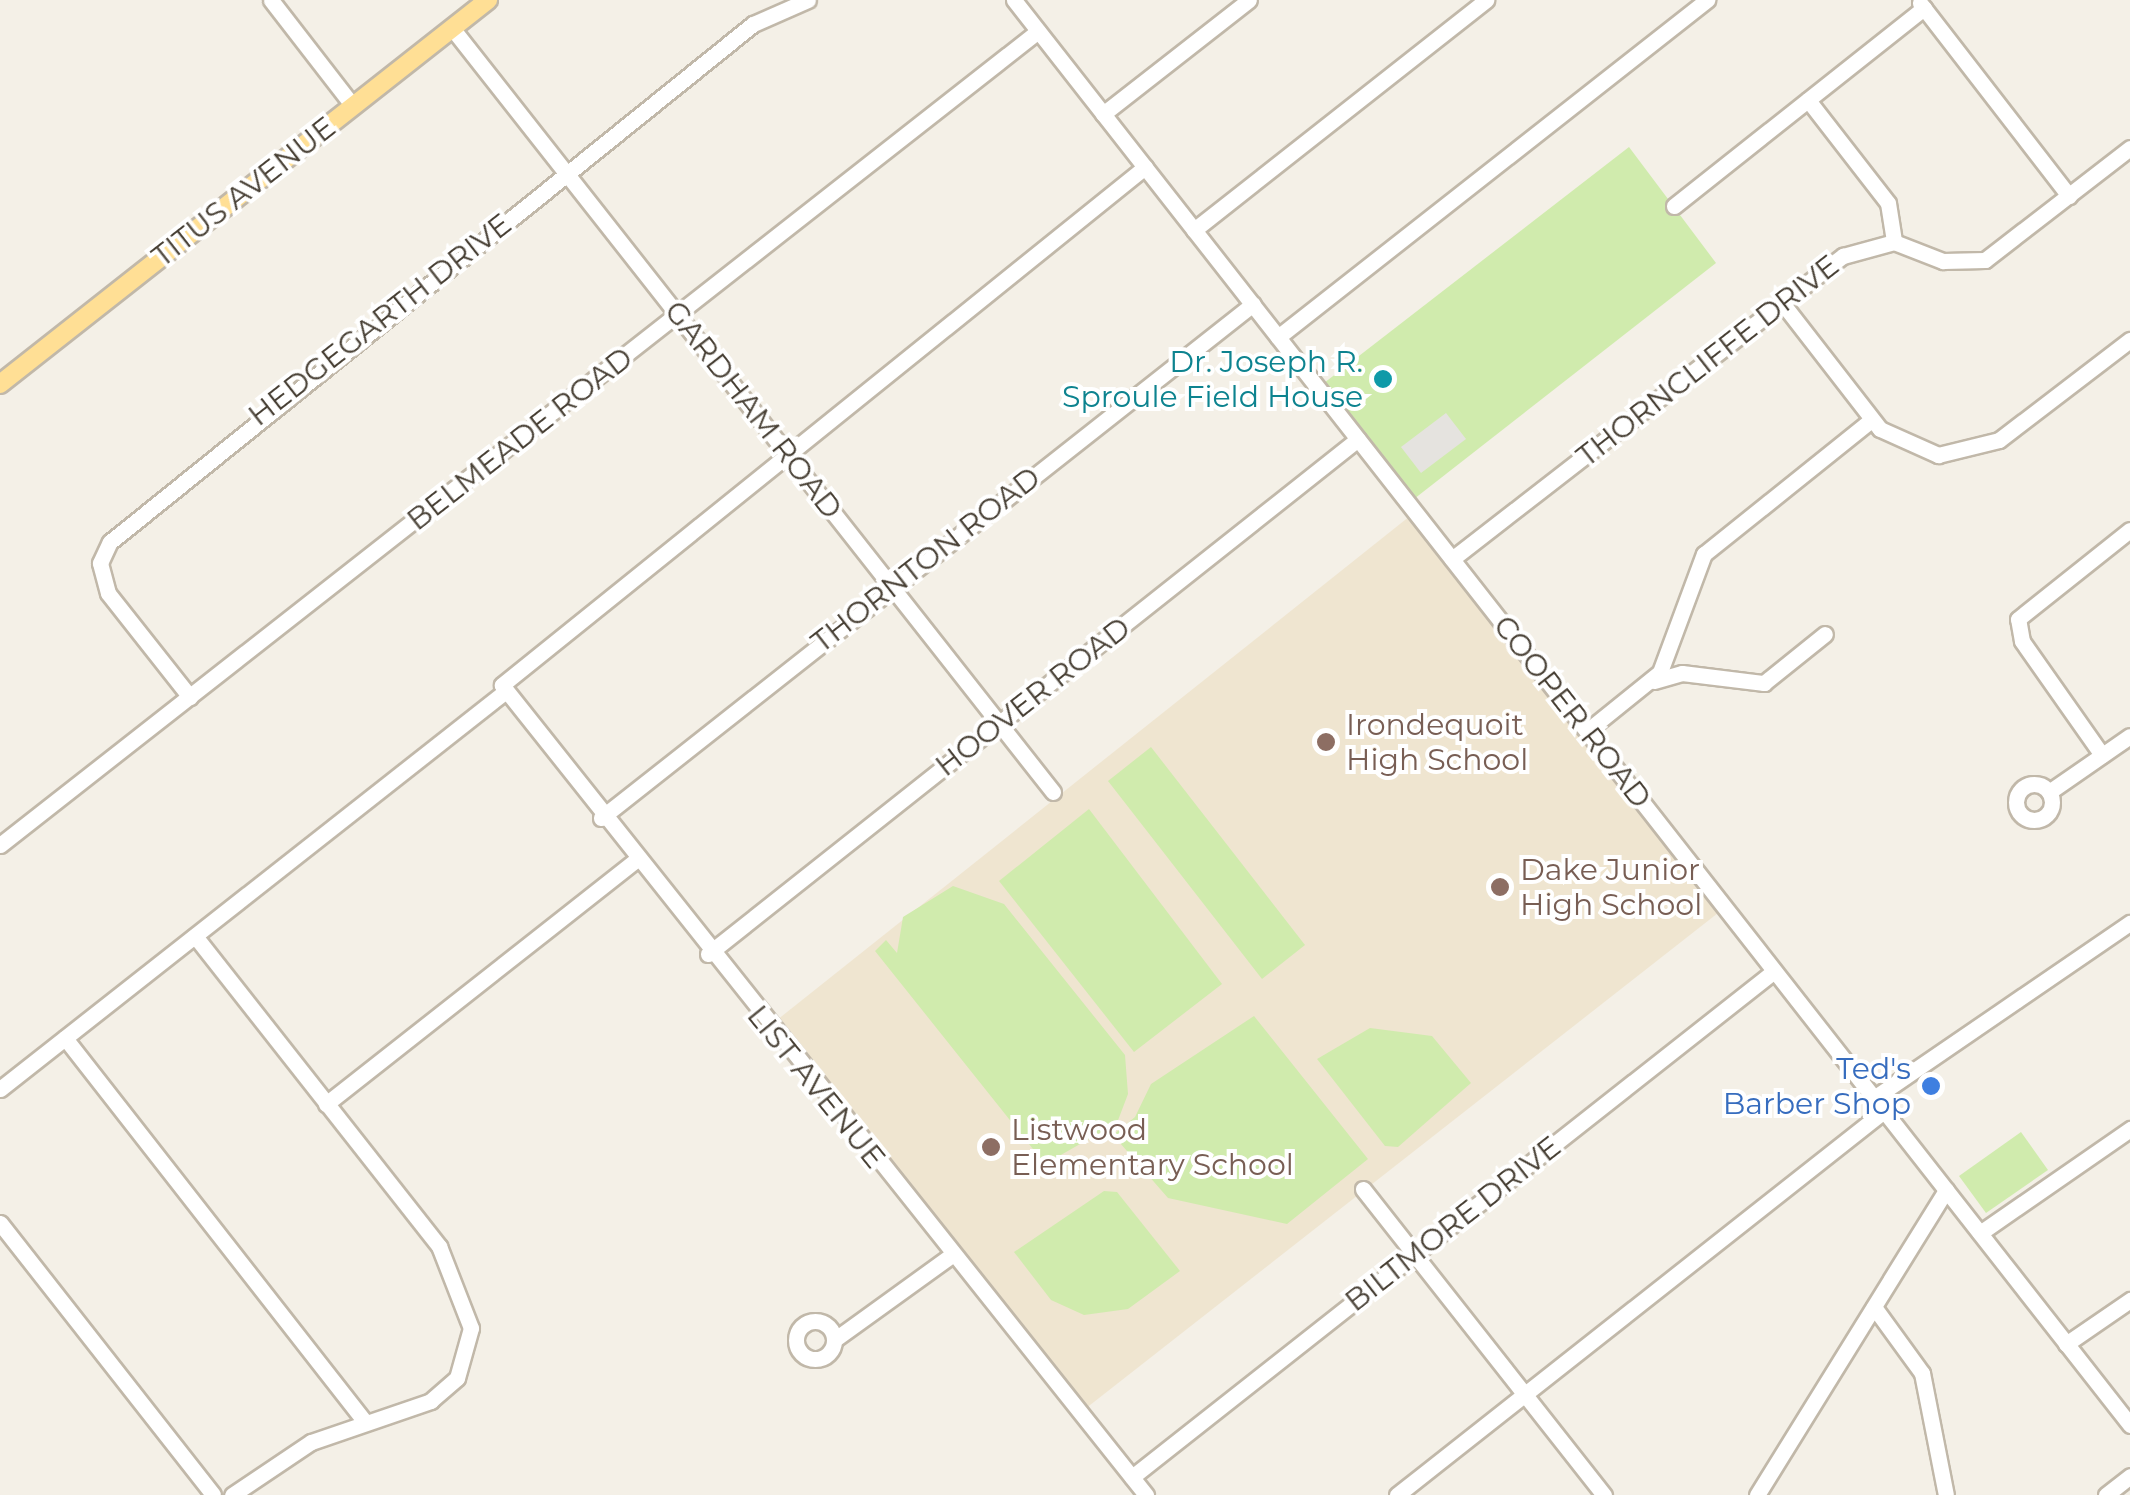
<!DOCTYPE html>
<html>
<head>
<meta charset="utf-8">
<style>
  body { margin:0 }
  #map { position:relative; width:2130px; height:1495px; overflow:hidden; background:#f4f0e7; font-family:Montserrat,sans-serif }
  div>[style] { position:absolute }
  .education>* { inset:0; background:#efe5d0 }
  .green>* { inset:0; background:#d0ebad }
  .parking>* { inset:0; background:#e5e3df }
  .roads { filter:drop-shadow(2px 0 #c1b8a9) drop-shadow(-2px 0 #c1b8a9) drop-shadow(0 2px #c1b8a9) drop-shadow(0 -2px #c1b8a9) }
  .minor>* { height:15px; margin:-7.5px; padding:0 7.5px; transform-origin:7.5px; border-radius:7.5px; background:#fff }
  .minor>.ring { margin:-7.5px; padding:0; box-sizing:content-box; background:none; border:15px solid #fff; border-radius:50% }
  .major>* { height:18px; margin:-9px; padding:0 9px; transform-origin:9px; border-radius:9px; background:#ffdf95 }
  .dots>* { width:28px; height:28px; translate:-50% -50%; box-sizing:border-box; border:5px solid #fff; border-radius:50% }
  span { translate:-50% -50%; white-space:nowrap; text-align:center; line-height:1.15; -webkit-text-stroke:8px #fff; paint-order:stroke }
  .street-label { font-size:30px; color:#484035 }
  .culture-label { font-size:30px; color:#0d838f }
  .right { translate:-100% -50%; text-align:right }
  .education-label { font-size:30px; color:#785e54 }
  .left { translate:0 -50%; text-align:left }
  .shop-label { font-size:30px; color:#366cbe }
</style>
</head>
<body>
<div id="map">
  <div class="education">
    <div style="clip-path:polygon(1410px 516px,1718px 913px,1085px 1409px,772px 1024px)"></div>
  </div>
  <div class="green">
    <div style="clip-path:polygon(1629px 147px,1716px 263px,1414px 499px,1324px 383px)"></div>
    <div style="clip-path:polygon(1151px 747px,1305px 945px,1262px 979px,1108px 781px)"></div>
    <div style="clip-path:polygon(1089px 809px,1222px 984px,1134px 1052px,999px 881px)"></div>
    <div style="clip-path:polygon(953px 886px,1004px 904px,1125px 1055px,1128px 1094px,1117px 1123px,1045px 1164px,875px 951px,886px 940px,897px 953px,903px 917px)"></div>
    <div style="clip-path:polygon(1254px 1016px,1368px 1159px,1287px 1224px,1168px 1198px,1113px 1135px,1135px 1117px,1151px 1084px)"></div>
    <div style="clip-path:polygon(1370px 1028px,1432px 1036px,1471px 1083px,1398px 1147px,1385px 1146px,1317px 1059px)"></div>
    <div style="clip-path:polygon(2021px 1132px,2048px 1170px,1986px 1213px,1959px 1176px)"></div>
    <div style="clip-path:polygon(1104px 1191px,1117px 1192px,1180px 1271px,1128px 1309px,1084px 1315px,1051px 1300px,1014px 1252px)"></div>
  </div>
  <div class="parking">
    <div style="clip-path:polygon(1446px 413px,1466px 439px,1421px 473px,1401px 447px)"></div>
  </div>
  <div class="roads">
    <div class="minor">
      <div style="left:271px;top:0;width:134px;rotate:52.3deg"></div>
      <div style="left:1014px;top:0;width:1810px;rotate:51.93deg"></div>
      <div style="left:1920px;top:3px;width:244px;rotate:52.3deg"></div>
      <div style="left:452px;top:28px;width:972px;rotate:51.81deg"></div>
      <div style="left:1808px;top:100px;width:130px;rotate:52.2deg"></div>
      <div style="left:1888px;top:203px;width:39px;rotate:81deg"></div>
      <div style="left:1103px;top:114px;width:185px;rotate:-38deg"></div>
      <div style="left:1145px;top:167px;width:826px;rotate:141.15deg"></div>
      <div style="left:502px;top:685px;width:1035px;rotate:51.51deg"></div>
      <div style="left:1674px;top:206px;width:319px;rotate:-38.4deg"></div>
      <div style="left:1194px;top:230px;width:372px;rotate:-38.2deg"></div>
      <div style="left:1783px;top:304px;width:158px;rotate:52.2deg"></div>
      <div style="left:1880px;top:429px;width:64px;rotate:24.1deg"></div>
      <div style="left:1938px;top:455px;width:63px;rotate:-13.8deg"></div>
      <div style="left:1999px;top:440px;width:165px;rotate:-37.4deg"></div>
      <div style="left:1278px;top:337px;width:546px;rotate:-38.15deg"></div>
      <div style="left:1452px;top:559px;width:495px;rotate:-37.8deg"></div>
      <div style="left:1843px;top:256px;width:53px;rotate:-15.4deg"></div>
      <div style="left:1894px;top:242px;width:53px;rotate:21.2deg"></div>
      <div style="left:1943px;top:261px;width:42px;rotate:-1.4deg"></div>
      <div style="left:1985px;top:260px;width:183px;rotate:-37.7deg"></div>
      <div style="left:1654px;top:681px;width:29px;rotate:-16deg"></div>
      <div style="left:1682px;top:673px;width:83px;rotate:7deg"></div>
      <div style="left:1764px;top:683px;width:78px;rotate:-38.8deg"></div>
      <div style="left:190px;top:697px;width:132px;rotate:-128.3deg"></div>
      <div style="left:108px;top:593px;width:31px;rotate:-105deg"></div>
      <div style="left:100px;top:563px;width:23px;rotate:-65deg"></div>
      <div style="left:110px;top:542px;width:826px;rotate:-38.85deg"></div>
      <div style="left:753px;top:24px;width:60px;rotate:-23.6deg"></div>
      <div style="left:1587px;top:731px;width:94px;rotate:-38.9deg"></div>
      <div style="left:1660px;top:672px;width:126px;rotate:-69.6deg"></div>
      <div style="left:1704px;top:554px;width:214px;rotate:-38.7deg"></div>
      <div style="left:2102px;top:755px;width:139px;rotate:-125.1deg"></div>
      <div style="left:2022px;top:641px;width:22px;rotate:-100deg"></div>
      <div style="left:2018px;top:619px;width:143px;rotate:-38.5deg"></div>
      <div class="ring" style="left:2016px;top:784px;width:21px;height:21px"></div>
      <div style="left:2049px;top:792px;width:98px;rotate:-34.7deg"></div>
      <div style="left:601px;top:818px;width:830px;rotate:-38.25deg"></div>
      <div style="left:0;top:845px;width:1319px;rotate:-38.1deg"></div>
      <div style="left:195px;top:936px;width:395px;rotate:51.8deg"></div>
      <div style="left:439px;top:1246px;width:88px;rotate:68.7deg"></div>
      <div style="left:471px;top:1328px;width:52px;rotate:105.6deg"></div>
      <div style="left:457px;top:1378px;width:35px;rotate:139deg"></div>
      <div style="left:431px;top:1401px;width:127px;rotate:161.1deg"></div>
      <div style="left:311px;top:1442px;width:95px;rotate:146.1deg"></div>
      <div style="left:708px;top:954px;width:829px;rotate:-38.39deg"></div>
      <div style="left:65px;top:1038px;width:486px;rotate:52deg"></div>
      <div style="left:0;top:1089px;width:639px;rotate:-38.2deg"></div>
      <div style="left:1874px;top:1098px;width:310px;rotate:-34.4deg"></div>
      <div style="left:326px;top:1104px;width:393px;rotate:-38.2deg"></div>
      <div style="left:1363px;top:1189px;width:390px;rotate:51.8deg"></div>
      <div style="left:0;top:1223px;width:345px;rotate:51.9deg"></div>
      <div style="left:1980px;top:1233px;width:183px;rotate:-34.7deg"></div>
      <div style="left:1874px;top:1307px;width:82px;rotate:54deg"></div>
      <div style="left:1922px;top:1373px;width:124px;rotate:78.9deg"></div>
      <div class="ring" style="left:796px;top:1321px;width:23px;height:23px"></div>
      <div style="left:834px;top:1340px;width:145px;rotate:-35.8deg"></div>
      <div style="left:2066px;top:1344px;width:78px;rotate:-34.5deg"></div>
      <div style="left:1132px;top:1477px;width:817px;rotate:-38.24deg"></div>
      <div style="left:1397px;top:1495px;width:620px;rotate:-38.26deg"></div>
      <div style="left:1757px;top:1495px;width:359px;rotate:-58.2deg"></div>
      <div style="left:2106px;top:1495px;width:31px;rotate:-38deg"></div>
    </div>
    <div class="major">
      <div style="left:0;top:384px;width:621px;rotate:-38.2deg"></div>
    </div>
  </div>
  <div class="dots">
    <div style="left:1383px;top:379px;background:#0f9aa8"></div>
    <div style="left:1326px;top:742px;background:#8d6e63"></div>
    <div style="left:1500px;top:887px;background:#8d6e63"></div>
    <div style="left:1931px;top:1086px;background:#3f7fe0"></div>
    <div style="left:991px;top:1147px;background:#8d6e63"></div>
  </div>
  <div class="street-label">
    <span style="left:244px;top:192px;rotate:-38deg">TITUS AVENUE</span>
    <span style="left:380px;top:320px;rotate:-38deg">HEDGEGARTH DRIVE</span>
    <span style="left:1708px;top:361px;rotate:-38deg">THORNCLIFFE DRIVE</span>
    <span style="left:753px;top:410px;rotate:52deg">GARDHAM ROAD</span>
    <span style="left:520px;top:439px;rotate:-38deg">BELMEADE ROAD</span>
    <span style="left:926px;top:560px;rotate:-38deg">THORNTON ROAD</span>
    <span style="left:1033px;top:697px;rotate:-38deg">HOOVER ROAD</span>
    <span style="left:1572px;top:712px;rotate:52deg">COOPER ROAD</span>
    <span style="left:816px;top:1087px;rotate:51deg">LIST AVENUE</span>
    <span style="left:1453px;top:1224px;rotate:-38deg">BILTMORE DRIVE</span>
  </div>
  <div class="culture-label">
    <span class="right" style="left:1363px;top:379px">Dr. Joseph R.<br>Sproule Field House</span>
  </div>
  <div class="education-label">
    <span class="left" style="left:1346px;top:742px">Irondequoit<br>High School</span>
    <span class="left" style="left:1520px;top:887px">Dake Junior<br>High School</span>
    <span class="left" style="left:1011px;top:1147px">Listwood<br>Elementary School</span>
  </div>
  <div class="shop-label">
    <span class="right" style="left:1911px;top:1086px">Ted's<br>Barber Shop</span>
  </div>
</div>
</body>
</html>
